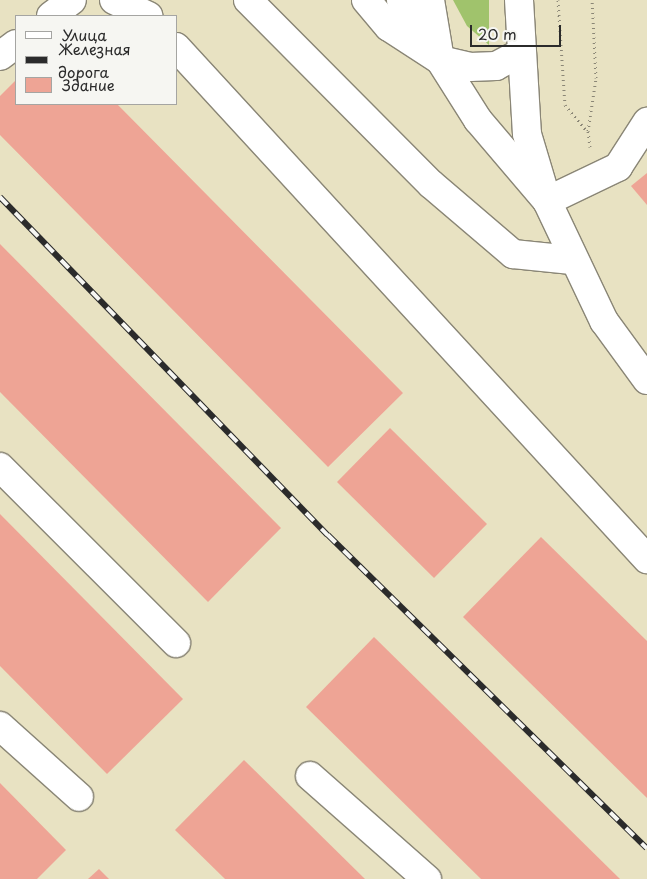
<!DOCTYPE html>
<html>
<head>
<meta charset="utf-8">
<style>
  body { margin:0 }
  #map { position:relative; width:647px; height:879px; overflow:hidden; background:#e8e2c2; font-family:"Playpen Sans",sans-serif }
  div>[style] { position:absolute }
  .green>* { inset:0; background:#a0c36c }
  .building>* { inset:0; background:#eea495 }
  .path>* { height:3px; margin-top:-1.5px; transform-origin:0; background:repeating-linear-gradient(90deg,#8a8676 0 1px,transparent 0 5px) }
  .roads { filter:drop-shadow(1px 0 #8a8676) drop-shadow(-1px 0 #8a8676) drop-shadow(0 1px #8a8676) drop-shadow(0 -1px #8a8676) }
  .minor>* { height:28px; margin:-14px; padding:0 14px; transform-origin:14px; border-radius:14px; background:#fff }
  .major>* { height:28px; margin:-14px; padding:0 14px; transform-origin:14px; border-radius:14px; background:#fff }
  .rail>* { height:5.5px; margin-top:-2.75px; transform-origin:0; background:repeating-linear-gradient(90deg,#f6f6f2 0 11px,#2b2b2b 0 22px); box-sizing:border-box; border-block:1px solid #2b2b2b }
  span { translate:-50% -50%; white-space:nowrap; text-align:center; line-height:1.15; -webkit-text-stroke:4px #f6f6f2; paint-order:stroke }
  .legend { position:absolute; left:15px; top:15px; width:162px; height:90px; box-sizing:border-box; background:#f6f6f2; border:1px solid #a5a5a2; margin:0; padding:6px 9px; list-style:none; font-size:15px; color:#2b2b2b }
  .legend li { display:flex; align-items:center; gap:10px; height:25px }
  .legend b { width:25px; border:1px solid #a5a5a2 }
  .scale { position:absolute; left:470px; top:25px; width:91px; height:22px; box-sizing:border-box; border:2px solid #2b2b2b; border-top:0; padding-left:6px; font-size:15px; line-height:18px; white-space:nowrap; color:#2b2b2b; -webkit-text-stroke:4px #f6f6f2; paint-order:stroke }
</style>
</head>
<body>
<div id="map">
  <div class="green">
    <div style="clip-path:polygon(453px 0,489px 0,489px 45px,467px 26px)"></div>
  </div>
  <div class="building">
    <div style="clip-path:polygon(16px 80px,16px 104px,117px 104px,403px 393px,328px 467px,0 135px,0 96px)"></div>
    <div style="clip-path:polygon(647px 173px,647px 205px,631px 186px)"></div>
    <div style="clip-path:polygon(0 244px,281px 528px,208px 602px,0 392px)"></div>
    <div style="clip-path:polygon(390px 428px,487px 524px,434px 578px,337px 482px)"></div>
    <div style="clip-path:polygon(0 514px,183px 699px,107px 774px,0 666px)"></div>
    <div style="clip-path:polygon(541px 537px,647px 641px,647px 798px,463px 617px)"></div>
    <div style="clip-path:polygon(374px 637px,620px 879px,481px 879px,306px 707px)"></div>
    <div style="clip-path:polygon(244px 760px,365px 879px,225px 879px,175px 830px)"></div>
    <div style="clip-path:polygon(0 783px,66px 850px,37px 879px,0 879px)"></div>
    <div style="clip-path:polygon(99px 869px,109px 879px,88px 879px)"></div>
  </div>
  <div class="path">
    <div style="left:558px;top:0;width:105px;rotate:86.2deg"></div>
    <div style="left:565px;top:105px;width:34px;rotate:50deg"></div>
    <div style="left:590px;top:147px;width:16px;rotate:-97deg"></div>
    <div style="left:588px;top:131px;width:54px;rotate:-81.4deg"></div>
    <div style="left:596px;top:78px;width:78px;rotate:-92.9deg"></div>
  </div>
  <div class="roads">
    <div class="minor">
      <div style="left:114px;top:0;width:38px;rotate:25deg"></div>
      <div style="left:248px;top:0;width:260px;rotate:45.2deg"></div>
      <div style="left:431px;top:184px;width:108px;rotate:40.5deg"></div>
      <div style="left:513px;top:254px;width:59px;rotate:5.8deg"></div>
      <div style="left:366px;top:0;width:35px;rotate:50deg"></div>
      <div style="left:389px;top:27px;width:61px;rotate:32.9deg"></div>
      <div style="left:440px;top:60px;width:31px;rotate:13deg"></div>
      <div style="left:470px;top:67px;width:26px;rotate:-2deg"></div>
      <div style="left:496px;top:66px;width:27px;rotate:-28deg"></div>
      <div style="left:401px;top:0;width:62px;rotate:56.8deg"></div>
      <div style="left:430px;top:0;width:61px;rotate:80.5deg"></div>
      <div style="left:440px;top:60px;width:71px;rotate:57.7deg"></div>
      <div style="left:478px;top:120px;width:106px;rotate:49.6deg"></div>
      <div style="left:547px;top:201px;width:79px;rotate:-25.6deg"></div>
      <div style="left:618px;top:167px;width:54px;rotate:-57.2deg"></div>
      <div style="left:51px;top:16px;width:26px;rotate:-37deg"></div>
      <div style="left:176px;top:47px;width:696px;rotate:47.39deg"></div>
      <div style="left:0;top:56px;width:20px;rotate:-37deg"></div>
      <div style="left:0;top:467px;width:249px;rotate:45deg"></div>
      <div style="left:0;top:726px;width:106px;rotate:41.9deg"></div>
      <div style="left:310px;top:776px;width:156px;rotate:41.4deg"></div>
    </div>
    <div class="major">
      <div style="left:519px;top:0;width:134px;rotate:86.6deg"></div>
      <div style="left:527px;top:134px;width:70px;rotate:73.4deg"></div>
      <div style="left:547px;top:201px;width:133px;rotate:64.6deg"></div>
      <div style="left:604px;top:321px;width:73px;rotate:53.9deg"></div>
    </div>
  </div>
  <div class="rail">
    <div style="left:0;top:197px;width:471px;rotate:45.9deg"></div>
    <div style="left:328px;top:535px;width:447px;rotate:44.5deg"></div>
  </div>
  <ul class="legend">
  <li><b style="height:6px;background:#fff"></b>Улица</li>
  <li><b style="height:6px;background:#2b2b2b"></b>Железная дорога</li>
  <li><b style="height:14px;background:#eea495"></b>Здание</li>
  </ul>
  <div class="scale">20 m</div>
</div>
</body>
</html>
